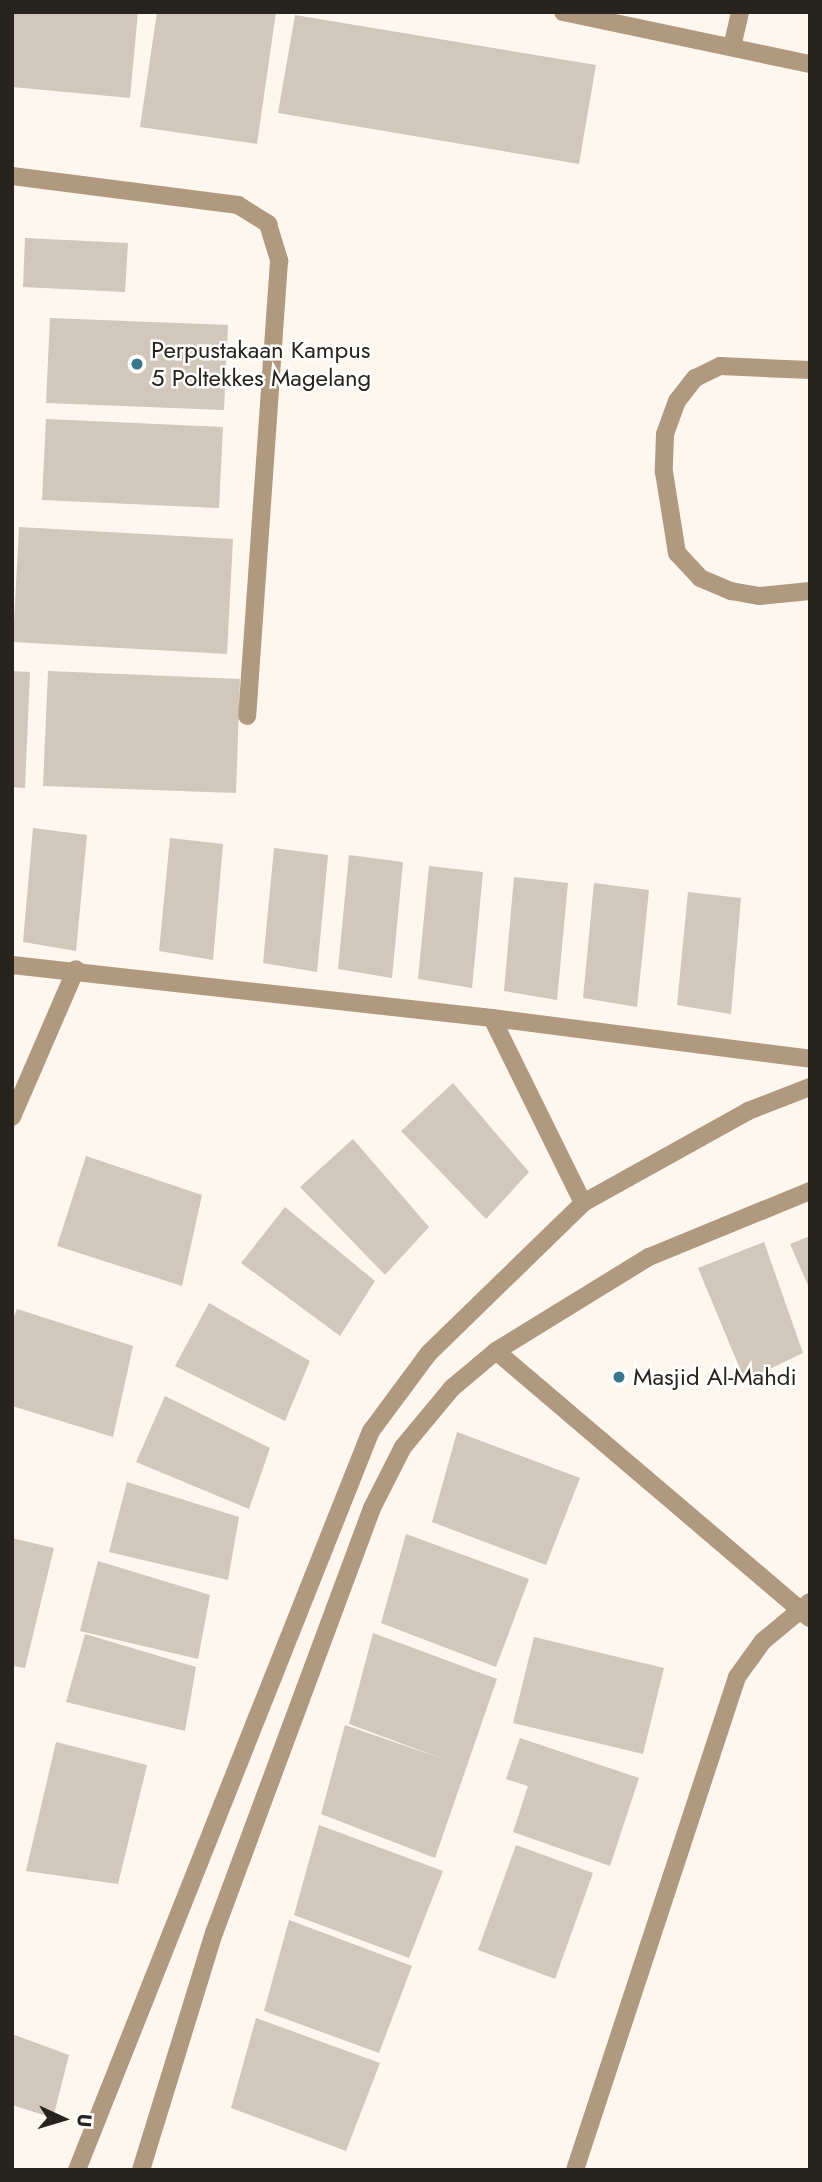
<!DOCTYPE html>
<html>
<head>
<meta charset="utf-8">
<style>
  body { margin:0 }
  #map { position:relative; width:822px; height:2182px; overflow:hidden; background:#fef7ef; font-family:Jost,sans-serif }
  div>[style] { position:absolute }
  .building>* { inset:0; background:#d1c7ba }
  .minor>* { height:18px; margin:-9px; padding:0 9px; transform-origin:9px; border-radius:9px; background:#b0997f }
  .dots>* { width:19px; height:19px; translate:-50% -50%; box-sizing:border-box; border:4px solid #fff; border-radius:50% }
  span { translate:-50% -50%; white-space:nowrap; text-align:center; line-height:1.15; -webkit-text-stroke:5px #fff; paint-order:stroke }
  .poi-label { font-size:24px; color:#27231e }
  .left { translate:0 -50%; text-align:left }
  .frame { position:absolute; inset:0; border:14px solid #27231e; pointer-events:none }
  .north { position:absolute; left:28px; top:2084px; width:70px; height:70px; -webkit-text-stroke:5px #fff; paint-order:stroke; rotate:94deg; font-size:19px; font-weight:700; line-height:28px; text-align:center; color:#27231e }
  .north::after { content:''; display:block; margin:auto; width:24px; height:32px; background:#27231e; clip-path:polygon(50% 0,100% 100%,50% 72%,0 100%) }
</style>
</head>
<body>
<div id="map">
  <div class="building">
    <div style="clip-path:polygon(12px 12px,138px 12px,130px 98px,12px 87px)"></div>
    <div style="clip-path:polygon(157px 12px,276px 12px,257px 144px,140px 127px)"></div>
    <div style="clip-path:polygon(295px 15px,596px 65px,579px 164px,278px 113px)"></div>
    <div style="clip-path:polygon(25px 238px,128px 243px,125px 292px,23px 287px)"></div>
    <div style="clip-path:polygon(50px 318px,228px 325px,224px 410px,46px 403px)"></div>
    <div style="clip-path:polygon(46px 419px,223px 427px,219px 508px,42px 500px)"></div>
    <div style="clip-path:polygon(19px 527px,233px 539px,227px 654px,13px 642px)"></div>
    <div style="clip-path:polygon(12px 671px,30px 672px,25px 788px,12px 787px)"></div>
    <div style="clip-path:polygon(48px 671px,240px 679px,236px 793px,43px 786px)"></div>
    <div style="clip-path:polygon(33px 828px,87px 835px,76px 951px,23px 942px)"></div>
    <div style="clip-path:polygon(170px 838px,223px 844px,213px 960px,159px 951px)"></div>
    <div style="clip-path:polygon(274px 848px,328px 855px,317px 972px,263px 963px)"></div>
    <div style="clip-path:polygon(349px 855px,403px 862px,392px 978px,338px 969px)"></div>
    <div style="clip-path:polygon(429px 866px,483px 872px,472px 988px,418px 979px)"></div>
    <div style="clip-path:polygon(514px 877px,568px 883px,557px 1000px,504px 991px)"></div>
    <div style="clip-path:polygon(594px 883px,649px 890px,637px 1007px,583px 998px)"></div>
    <div style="clip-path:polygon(688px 892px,741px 898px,731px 1014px,677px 1005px)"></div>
    <div style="clip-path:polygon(453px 1083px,529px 1172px,486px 1219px,401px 1131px)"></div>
    <div style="clip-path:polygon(353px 1139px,429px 1227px,385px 1275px,300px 1187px)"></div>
    <div style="clip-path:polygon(86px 1156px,202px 1195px,182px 1286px,57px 1246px)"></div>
    <div style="clip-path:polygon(285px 1207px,375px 1281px,340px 1336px,241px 1263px)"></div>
    <div style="clip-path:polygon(810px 1236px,810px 1290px,790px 1244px)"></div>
    <div style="clip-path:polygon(764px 1242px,803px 1353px,745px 1381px,698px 1268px)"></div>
    <div style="clip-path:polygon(209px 1303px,310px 1361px,285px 1421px,175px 1366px)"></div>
    <div style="clip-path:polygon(17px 1309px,133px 1346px,113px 1437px,12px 1406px,12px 1322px)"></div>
    <div style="clip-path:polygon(165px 1396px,270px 1448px,249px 1509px,136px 1462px)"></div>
    <div style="clip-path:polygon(457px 1432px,580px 1478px,546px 1565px,432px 1522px)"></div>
    <div style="clip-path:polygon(127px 1482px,239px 1517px,228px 1580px,109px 1552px)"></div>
    <div style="clip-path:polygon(406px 1534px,529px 1579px,496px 1667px,381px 1623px)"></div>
    <div style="clip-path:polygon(12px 1538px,54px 1548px,25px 1668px,12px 1666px)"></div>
    <div style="clip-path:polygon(98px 1561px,210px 1595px,198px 1659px,80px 1631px)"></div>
    <div style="clip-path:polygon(373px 1633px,497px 1679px,435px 1858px,321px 1814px,345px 1725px,446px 1760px,349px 1724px)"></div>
    <div style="clip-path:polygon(85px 1634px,196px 1667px,185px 1731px,66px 1702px)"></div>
    <div style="clip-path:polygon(534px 1637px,664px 1668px,643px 1754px,513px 1723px)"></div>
    <div style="clip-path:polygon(520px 1738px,639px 1778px,610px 1866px,513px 1832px,528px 1786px,506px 1779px)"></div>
    <div style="clip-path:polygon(56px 1742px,147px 1765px,118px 1884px,26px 1871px)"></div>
    <div style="clip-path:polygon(319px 1825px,443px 1871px,409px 1958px,294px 1915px)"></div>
    <div style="clip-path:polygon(516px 1845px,593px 1873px,555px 1979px,478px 1950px)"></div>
    <div style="clip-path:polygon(289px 1920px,412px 1966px,379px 2053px,264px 2011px)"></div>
    <div style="clip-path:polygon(256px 2018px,380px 2063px,346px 2151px,231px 2108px)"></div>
    <div style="clip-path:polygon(12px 2034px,69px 2055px,53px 2118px,12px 2105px)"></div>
  </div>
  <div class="minor">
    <div style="left:563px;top:12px;width:252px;rotate:11.9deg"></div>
    <div style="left:732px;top:47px;width:36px;rotate:-77deg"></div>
    <div style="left:12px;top:176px;width:228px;rotate:7.3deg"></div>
    <div style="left:238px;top:205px;width:36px;rotate:32deg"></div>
    <div style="left:268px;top:224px;width:39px;rotate:73deg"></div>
    <div style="left:279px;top:261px;width:456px;rotate:94deg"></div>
    <div style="left:810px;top:370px;width:90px;rotate:-177.5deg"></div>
    <div style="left:720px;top:366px;width:28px;rotate:154deg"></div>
    <div style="left:695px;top:378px;width:29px;rotate:128deg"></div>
    <div style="left:677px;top:401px;width:35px;rotate:110deg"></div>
    <div style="left:665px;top:434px;width:38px;rotate:92deg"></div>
    <div style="left:664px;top:472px;width:82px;rotate:80.9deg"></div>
    <div style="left:677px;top:553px;width:34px;rotate:47deg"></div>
    <div style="left:700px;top:578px;width:34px;rotate:23deg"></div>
    <div style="left:731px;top:591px;width:29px;rotate:10deg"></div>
    <div style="left:760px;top:596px;width:50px;rotate:-5.7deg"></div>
    <div style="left:12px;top:965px;width:483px;rotate:6.3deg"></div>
    <div style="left:492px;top:1018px;width:321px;rotate:7.3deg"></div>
    <div style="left:492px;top:1018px;width:206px;rotate:63.8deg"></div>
    <div style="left:12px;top:1117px;width:161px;rotate:-66.6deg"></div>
    <div style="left:496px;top:1351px;width:412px;rotate:40.4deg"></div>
    <div style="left:77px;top:2170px;width:795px;rotate:-68.31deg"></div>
    <div style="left:371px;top:1431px;width:97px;rotate:-53.4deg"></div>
    <div style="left:429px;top:1353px;width:215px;rotate:-44.2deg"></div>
    <div style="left:583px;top:1203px;width:189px;rotate:-29.1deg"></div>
    <div style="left:748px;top:1111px;width:66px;rotate:-21.2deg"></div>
    <div style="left:141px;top:2170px;width:248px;rotate:-72.9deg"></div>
    <div style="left:214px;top:1933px;width:453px;rotate:-69.6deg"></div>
    <div style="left:372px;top:1508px;width:68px;rotate:-63.1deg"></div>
    <div style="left:403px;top:1447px;width:77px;rotate:-50.3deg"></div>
    <div style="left:452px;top:1388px;width:57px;rotate:-40.1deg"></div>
    <div style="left:496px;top:1351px;width:180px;rotate:-31.6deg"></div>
    <div style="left:649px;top:1257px;width:174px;rotate:-22.3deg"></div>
    <div style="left:575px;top:2170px;width:519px;rotate:-71.81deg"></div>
    <div style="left:737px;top:1677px;width:44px;rotate:-54.2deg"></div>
    <div style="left:763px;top:1641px;width:61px;rotate:-39.7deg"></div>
  </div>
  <div class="dots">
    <div style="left:137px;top:364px;background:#38778b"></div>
    <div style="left:619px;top:1377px;background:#38778b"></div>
  </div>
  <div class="poi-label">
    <span class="left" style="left:151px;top:364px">Perpustakaan Kampus<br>5 Poltekkes Magelang</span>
    <span class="left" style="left:633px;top:1377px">Masjid Al-Mahdi</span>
  </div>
  <div class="frame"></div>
  <div class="north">U</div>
</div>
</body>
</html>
